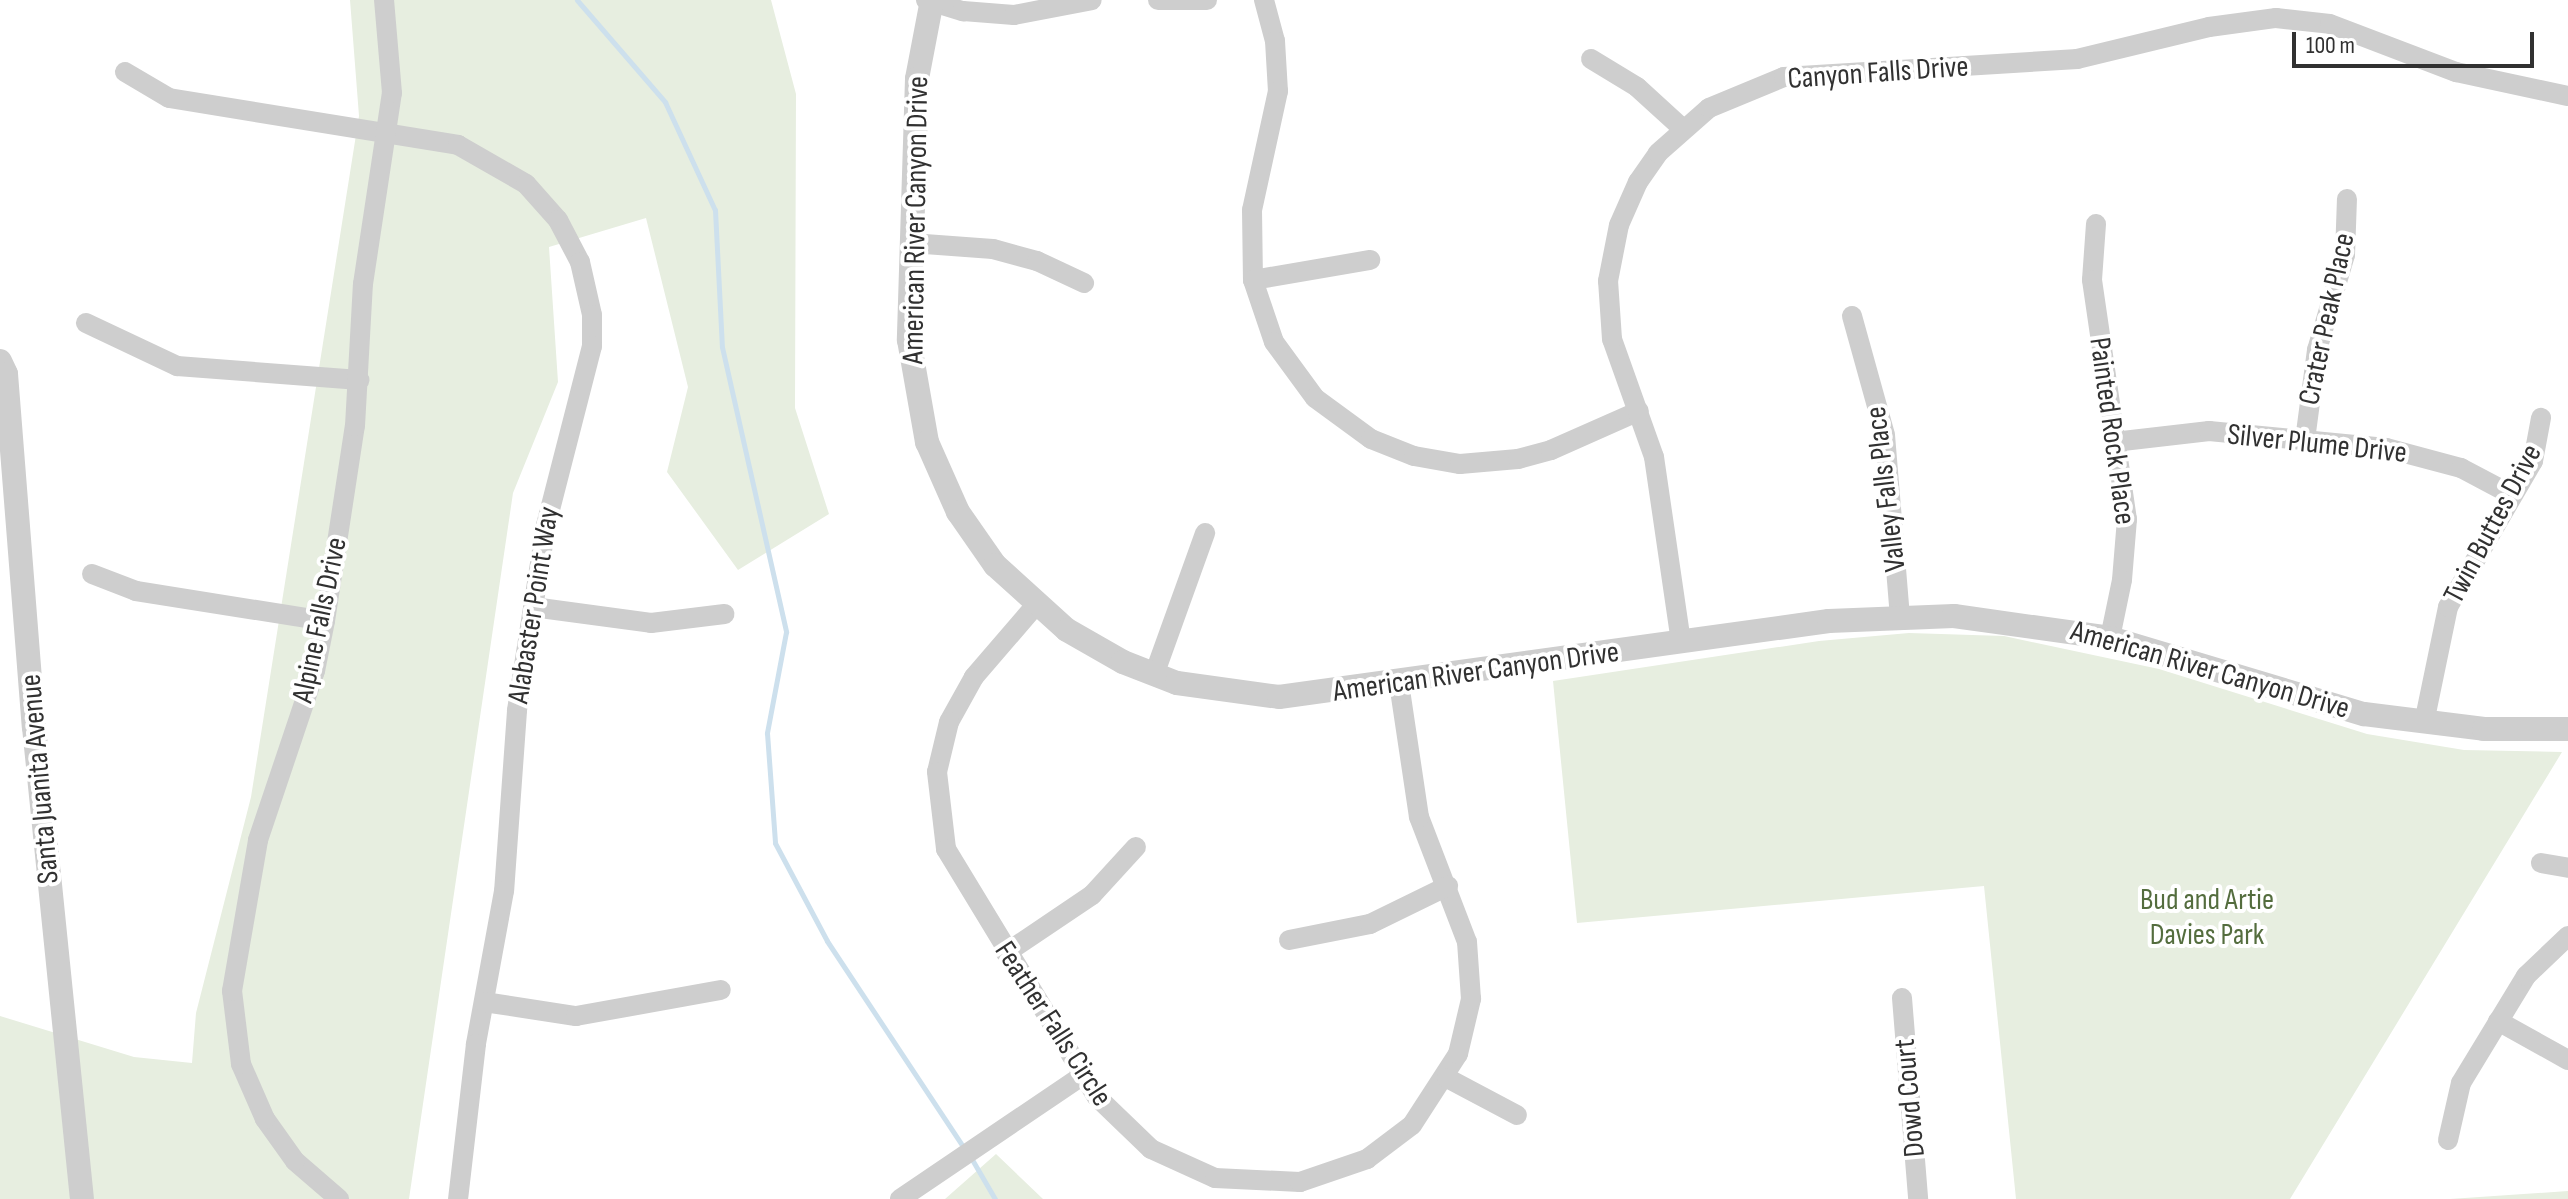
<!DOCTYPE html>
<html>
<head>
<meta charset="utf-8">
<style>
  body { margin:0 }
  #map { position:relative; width:2568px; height:1199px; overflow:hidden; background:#fff; font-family:"Sofia Sans Condensed",sans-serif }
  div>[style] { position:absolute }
  .green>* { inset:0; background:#e7eee0 }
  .stream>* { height:5px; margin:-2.5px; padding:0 2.5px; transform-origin:2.5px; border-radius:2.5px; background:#cde0ed }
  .minor>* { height:20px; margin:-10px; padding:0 10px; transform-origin:10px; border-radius:10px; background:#cecece }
  .tertiary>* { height:24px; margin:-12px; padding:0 12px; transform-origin:12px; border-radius:12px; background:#cecece }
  span { translate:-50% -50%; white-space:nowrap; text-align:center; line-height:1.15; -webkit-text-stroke:8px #fff; paint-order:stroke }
  .street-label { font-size:30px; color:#313131 }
  .park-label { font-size:30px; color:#546d3e }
  .scale { position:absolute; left:2292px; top:32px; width:242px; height:36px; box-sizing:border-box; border:4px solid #313131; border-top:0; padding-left:10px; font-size:24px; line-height:28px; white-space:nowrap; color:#313131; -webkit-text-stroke:6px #fff; paint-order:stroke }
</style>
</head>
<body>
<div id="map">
  <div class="green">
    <div style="clip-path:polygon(350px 0,771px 0,796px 94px,795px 408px,829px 514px,738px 570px,667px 472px,688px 387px,646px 218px,549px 247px,558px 382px,513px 493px,409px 1199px,0 1199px,0 1016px,134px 1057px,192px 1063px,196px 1013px,251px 797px,359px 116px)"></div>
    <div style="clip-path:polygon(1909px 633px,2004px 636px,2159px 669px,2367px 734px,2464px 750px,2562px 752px,2290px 1199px,2016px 1199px,1984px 886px,1577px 923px,1553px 681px,1819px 641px)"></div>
    <div style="clip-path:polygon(996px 1154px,1043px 1199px,944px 1199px,945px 1199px)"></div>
    <div style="clip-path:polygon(2568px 1191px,2568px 1199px,2450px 1199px)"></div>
  </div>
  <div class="stream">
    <div style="left:577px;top:0;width:135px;rotate:49.2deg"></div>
    <div style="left:665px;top:102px;width:119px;rotate:65.2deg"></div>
    <div style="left:715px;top:210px;width:137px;rotate:87.1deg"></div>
    <div style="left:722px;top:347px;width:292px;rotate:77.3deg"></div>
    <div style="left:786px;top:632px;width:103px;rotate:100.7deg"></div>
    <div style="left:767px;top:733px;width:110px;rotate:85.8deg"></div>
    <div style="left:775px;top:843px;width:111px;rotate:62deg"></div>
    <div style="left:827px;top:941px;width:248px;rotate:56.5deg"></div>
    <div style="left:970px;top:1156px;width:50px;rotate:59.8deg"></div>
  </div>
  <div class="minor">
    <div style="left:926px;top:0;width:39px;rotate:17deg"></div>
    <div style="left:963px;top:11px;width:51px;rotate:4.5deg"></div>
    <div style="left:1014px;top:15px;width:79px;rotate:-10.9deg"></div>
    <div style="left:1158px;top:0;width:49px"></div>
    <div style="left:1264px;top:0;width:42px;rotate:75deg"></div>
    <div style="left:1275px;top:41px;width:50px;rotate:86.6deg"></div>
    <div style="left:1278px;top:91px;width:122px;rotate:102.3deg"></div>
    <div style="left:1252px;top:210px;width:70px;rotate:89.2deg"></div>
    <div style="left:1253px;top:280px;width:65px;rotate:71.3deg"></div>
    <div style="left:1274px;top:342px;width:69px;rotate:53.8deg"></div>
    <div style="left:1315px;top:398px;width:69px;rotate:36.2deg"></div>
    <div style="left:1371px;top:439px;width:46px;rotate:21.6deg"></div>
    <div style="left:1414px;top:456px;width:47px;rotate:9.9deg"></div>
    <div style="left:1460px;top:464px;width:58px;rotate:-4.9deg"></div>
    <div style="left:1518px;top:459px;width:34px;rotate:-15deg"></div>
    <div style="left:1551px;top:450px;width:96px;rotate:-23.9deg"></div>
    <div style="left:1591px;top:59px;width:54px;rotate:31.3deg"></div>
    <div style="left:1637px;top:87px;width:61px;rotate:42.3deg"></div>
    <div style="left:125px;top:72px;width:51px;rotate:30.6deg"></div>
    <div style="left:169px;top:98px;width:293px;rotate:9.2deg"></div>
    <div style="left:458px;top:145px;width:78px;rotate:29.8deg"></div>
    <div style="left:526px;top:184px;width:48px;rotate:48.4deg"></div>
    <div style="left:558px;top:220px;width:47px;rotate:62.4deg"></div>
    <div style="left:580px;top:262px;width:54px;rotate:77.2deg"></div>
    <div style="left:592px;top:315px;width:31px;rotate:90deg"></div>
    <div style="left:592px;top:346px;width:185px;rotate:104.4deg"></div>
    <div style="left:546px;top:525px;width:188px;rotate:98.9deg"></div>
    <div style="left:517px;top:711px;width:180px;rotate:94.1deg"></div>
    <div style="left:504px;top:891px;width:156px;rotate:100.4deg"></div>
    <div style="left:476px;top:1044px;width:156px;rotate:96.6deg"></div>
    <div style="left:2096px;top:224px;width:56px;rotate:94.1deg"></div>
    <div style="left:2092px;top:280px;width:242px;rotate:81.7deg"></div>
    <div style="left:2127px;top:519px;width:61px;rotate:94.7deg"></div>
    <div style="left:2122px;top:580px;width:59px;rotate:101.7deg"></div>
    <div style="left:911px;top:243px;width:82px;rotate:4.2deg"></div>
    <div style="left:993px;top:249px;width:46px;rotate:15.3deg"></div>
    <div style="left:1037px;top:261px;width:52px;rotate:25.1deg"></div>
    <div style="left:1253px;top:280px;width:119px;rotate:-9.7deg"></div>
    <div style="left:1852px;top:316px;width:123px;rotate:74.5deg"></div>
    <div style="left:1885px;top:435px;width:182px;rotate:85.3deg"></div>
    <div style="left:86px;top:323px;width:101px;rotate:25.3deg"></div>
    <div style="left:177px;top:366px;width:183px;rotate:4.4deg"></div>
    <div style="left:2305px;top:440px;width:91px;rotate:-82.4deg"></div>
    <div style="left:2317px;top:350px;width:99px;rotate:-73.6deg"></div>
    <div style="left:2345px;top:255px;width:56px;rotate:-88deg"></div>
    <div style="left:2114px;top:442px;width:96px;rotate:-6.6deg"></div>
    <div style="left:2209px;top:431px;width:178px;rotate:5.5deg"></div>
    <div style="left:2386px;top:448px;width:78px;rotate:14.9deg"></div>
    <div style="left:2461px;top:468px;width:58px;rotate:27.9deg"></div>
    <div style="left:92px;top:574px;width:47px;rotate:21.1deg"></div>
    <div style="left:136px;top:591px;width:191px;rotate:9deg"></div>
    <div style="left:1035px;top:606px;width:94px;rotate:130.7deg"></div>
    <div style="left:974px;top:677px;width:51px;rotate:119.1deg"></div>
    <div style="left:949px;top:722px;width:51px;rotate:103.5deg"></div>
    <div style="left:937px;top:772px;width:78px;rotate:83.3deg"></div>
    <div style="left:946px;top:849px;width:290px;rotate:58.7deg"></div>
    <div style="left:1097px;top:1097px;width:75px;rotate:43.9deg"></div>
    <div style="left:1151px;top:1149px;width:70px;rotate:24.4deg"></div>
    <div style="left:1215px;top:1178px;width:85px;rotate:2.7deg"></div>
    <div style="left:1300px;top:1182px;width:71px;rotate:-18.9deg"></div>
    <div style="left:1367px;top:1159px;width:56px;rotate:-37.1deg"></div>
    <div style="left:1412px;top:1125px;width:85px;rotate:-57.1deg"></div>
    <div style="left:1458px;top:1054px;width:57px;rotate:-76.7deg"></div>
    <div style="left:1471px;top:999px;width:57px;rotate:-94deg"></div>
    <div style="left:1467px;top:942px;width:134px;rotate:-111deg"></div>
    <div style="left:1419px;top:817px;width:135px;rotate:-98.5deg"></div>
    <div style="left:533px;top:607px;width:119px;rotate:7.7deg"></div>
    <div style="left:651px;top:623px;width:74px;rotate:-7deg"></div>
    <div style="left:1681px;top:642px;width:187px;rotate:-98.3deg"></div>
    <div style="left:1654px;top:457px;width:125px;rotate:-109.6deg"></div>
    <div style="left:1612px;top:339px;width:58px;rotate:-93.9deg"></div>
    <div style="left:1608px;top:281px;width:57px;rotate:-78.9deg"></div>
    <div style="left:1619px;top:225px;width:47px;rotate:-66.2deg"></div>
    <div style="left:1638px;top:182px;width:35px;rotate:-55deg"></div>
    <div style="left:1658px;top:153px;width:68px;rotate:-41.4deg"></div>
    <div style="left:1709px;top:108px;width:81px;rotate:-22.5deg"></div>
    <div style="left:1784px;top:77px;width:294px;rotate:-3.5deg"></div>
    <div style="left:2077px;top:59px;width:136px;rotate:-13.6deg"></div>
    <div style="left:2209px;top:27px;width:68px;rotate:-7.7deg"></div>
    <div style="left:2276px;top:18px;width:54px;rotate:6.3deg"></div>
    <div style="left:2330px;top:24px;width:135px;rotate:20.9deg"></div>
    <div style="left:2456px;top:72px;width:115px;rotate:12.1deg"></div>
    <div style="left:1154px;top:675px;width:151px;rotate:-70.2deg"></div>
    <div style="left:2424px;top:723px;width:118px;rotate:-78.3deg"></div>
    <div style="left:2448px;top:607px;width:169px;rotate:-59.8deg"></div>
    <div style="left:2533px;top:461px;width:44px;rotate:-79.5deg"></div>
    <div style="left:2541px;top:863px;width:27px;rotate:10deg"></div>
    <div style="left:1289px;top:940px;width:83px;rotate:-11.2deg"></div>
    <div style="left:1370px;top:924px;width:87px;rotate:-26deg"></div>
    <div style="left:1006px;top:953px;width:104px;rotate:-34deg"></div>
    <div style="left:1092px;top:895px;width:65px;rotate:-47.5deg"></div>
    <div style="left:1902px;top:998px;width:202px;rotate:85.4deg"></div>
    <div style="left:484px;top:1002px;width:93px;rotate:8.7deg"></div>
    <div style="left:576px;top:1016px;width:147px;rotate:-10.2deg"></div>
    <div style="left:2498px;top:1021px;width:80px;rotate:29.1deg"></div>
    <div style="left:1447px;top:1078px;width:79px;rotate:27.9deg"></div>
    <div style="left:2448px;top:1140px;width:58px;rotate:-77.2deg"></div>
    <div style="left:2461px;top:1083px;width:125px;rotate:-58.7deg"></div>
    <div style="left:2526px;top:976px;width:58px;rotate:-43.6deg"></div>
    <div style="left:339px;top:1199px;width:58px;rotate:-139.2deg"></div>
    <div style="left:295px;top:1161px;width:52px;rotate:-125.5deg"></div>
    <div style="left:265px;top:1119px;width:60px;rotate:-113.6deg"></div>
    <div style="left:241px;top:1064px;width:74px;rotate:-97deg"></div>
    <div style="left:232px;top:991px;width:153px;rotate:-80.2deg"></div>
    <div style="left:258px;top:840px;width:178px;rotate:-71.4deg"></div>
    <div style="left:315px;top:671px;width:51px;rotate:-78.7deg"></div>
    <div style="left:325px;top:621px;width:197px;rotate:-81.3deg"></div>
    <div style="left:355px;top:426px;width:142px;rotate:-86.8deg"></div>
    <div style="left:363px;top:284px;width:193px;rotate:-81.4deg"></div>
    <div style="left:392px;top:93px;width:93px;rotate:-94.9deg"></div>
    <div style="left:900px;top:1199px;width:220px;rotate:-34.1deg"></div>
  </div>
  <div class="tertiary">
    <div style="left:932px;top:0;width:80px;rotate:100.8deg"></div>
    <div style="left:917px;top:79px;width:261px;rotate:91.8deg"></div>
    <div style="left:909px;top:340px;width:104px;rotate:80deg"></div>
    <div style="left:927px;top:442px;width:77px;rotate:66.1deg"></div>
    <div style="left:958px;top:512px;width:65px;rotate:55.1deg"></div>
    <div style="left:995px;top:565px;width:97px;rotate:42.1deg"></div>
    <div style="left:1067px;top:630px;width:64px;rotate:29.7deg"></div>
    <div style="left:1123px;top:662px;width:58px;rotate:21.3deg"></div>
    <div style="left:1177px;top:683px;width:103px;rotate:7.8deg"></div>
    <div style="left:1279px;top:697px;width:555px;rotate:-7.87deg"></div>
    <div style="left:1829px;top:621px;width:125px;rotate:-2.3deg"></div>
    <div style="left:1954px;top:616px;width:158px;rotate:8deg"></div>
    <div style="left:2110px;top:638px;width:265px;rotate:16.7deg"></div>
    <div style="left:2364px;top:714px;width:121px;rotate:7.1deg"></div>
    <div style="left:2484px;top:729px;width:84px"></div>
    <div style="left:0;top:361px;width:14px;rotate:65deg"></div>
    <div style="left:6px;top:374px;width:354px;rotate:85.5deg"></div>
    <div style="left:34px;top:727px;width:474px;rotate:84.2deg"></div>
  </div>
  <div class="street-label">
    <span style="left:1878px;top:73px;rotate:-4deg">Canyon Falls Drive</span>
    <span style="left:916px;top:220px;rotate:-89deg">American River Canyon Drive</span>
    <span style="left:2327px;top:319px;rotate:-78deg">Crater Peak Place</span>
    <span style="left:2112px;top:431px;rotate:82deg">Painted Rock Place</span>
    <span style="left:2317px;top:444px;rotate:6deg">Silver Plume Drive</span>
    <span style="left:1886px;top:489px;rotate:-97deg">Valley Falls Place</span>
    <span style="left:2493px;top:524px;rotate:-62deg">Twin Buttes Drive</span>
    <span style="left:534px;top:605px;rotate:-81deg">Alabaster Point Way</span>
    <span style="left:320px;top:620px;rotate:-78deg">Alpine Falls Drive</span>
    <span style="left:2210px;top:670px;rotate:16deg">American River Canyon Drive</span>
    <span style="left:1476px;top:672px;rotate:-8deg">American River Canyon Drive</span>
    <span style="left:40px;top:779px;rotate:-95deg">Santa Juanita Avenue</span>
    <span style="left:1053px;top:1024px;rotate:57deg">Feather Falls Circle</span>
    <span style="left:1910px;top:1098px;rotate:-95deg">Dowd Court</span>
  </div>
  <div class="park-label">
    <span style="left:2207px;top:917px">Bud and Artie<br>Davies Park</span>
  </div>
  <div class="scale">100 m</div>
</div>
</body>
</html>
